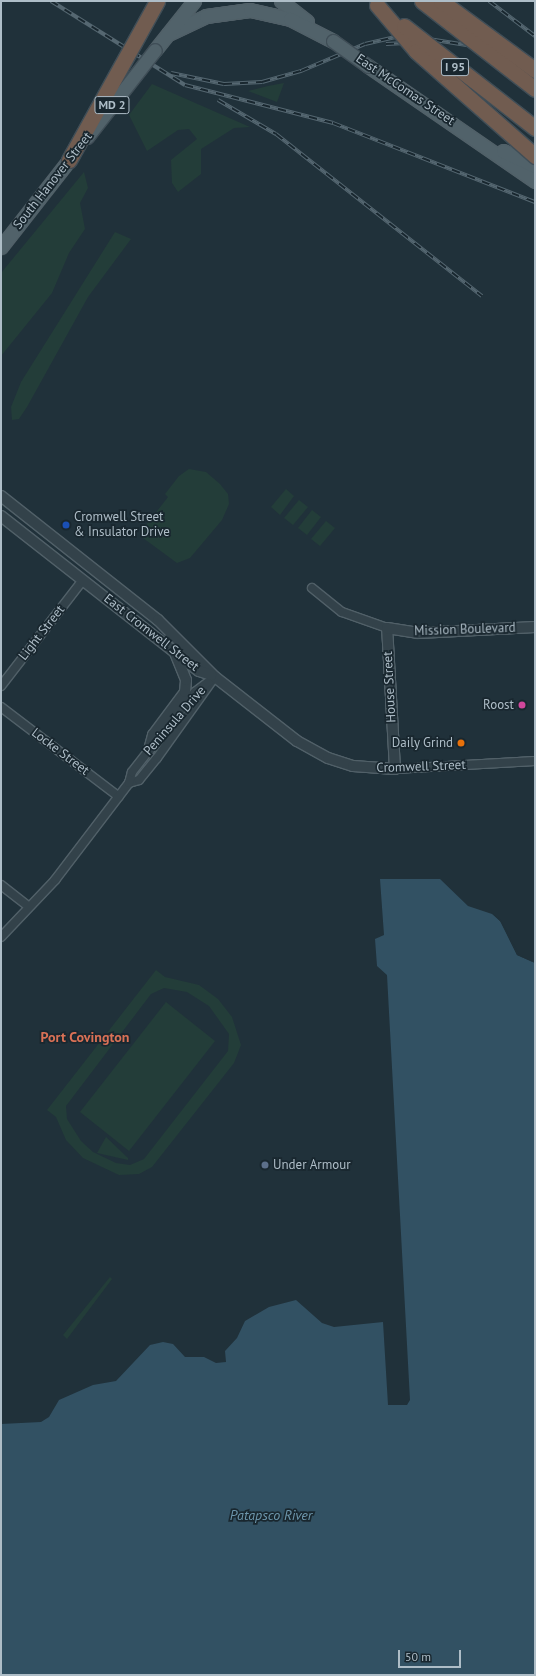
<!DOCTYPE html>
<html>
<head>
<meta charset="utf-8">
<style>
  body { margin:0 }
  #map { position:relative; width:536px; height:1676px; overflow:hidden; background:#20313a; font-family:"PT Sans",sans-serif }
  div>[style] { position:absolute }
  .green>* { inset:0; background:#233d39 }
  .water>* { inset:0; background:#325163 }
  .pier>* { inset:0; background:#20313a }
  .roads { filter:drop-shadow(1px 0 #516068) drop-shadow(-1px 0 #516068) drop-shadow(0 1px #516068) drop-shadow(0 -1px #516068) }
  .minor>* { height:8px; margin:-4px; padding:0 4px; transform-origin:4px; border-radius:4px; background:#33424a }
  .tertiary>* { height:10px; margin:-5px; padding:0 5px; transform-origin:5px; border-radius:5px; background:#33424a }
  .primary>* { height:13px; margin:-6.5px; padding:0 6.5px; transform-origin:6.5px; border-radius:6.5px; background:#51626a }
  .rail>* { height:4px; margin-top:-2px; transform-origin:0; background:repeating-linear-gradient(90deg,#19272f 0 8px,#556771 0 16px); box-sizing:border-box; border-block:1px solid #556771 }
  .bridges { filter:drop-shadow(1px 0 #404e57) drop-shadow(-1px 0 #404e57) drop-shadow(0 1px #404e57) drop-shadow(0 -1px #404e57) }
  .primary-bridge>* { height:13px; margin:-6.5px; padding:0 6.5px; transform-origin:6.5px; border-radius:6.5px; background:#51626a }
  .motorway-bridge>* { height:15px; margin:-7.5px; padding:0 7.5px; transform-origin:7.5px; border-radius:7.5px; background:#715c50 }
  .dots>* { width:11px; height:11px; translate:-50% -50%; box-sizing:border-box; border:2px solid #19272f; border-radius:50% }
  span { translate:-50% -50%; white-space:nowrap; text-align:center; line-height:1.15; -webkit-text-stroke:3.5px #19272f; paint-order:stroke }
  .shield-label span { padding:1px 3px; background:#19272f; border:1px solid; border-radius:3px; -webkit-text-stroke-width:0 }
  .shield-label { font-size:12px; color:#aebdc7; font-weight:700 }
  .street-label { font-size:13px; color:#aebdc7 }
  .poi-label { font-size:13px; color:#aebdc7 }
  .left { translate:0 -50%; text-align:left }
  .right { translate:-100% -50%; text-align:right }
  .neighbourhood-label { font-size:14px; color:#d97156; font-weight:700 }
  .water-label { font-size:14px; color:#6d96ac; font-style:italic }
  .frame { position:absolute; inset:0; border:2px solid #aebdc7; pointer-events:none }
  .scale { position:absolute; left:398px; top:1650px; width:63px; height:18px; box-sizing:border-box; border:2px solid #aebdc7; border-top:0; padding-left:5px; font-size:12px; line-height:14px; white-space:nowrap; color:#aebdc7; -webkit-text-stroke:3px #19272f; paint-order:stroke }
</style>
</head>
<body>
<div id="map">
  <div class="green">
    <div style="clip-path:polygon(284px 83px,277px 102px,248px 91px,268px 86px)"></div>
    <div style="clip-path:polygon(152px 84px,250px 127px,234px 128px,201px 149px,201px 174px,178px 192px,172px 183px,171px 160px,197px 139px,189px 129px,178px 130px,147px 151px,129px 115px)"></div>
    <div style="clip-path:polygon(84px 172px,88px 188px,80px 203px,85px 229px,69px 253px,52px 293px,1px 356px,1px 273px)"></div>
    <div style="clip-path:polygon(115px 232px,131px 239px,88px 297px,27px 407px,19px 419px,12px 420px,11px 407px,21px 382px)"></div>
    <div style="clip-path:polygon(189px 469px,206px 472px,220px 484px,228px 494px,229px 504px,222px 520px,190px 558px,177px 563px,143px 538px,143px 529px,168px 497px,165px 494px,179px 476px)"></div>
    <div style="clip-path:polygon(286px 489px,294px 496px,280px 515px,271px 507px)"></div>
    <div style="clip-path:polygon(299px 500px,308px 507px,293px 525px,284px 518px)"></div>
    <div style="clip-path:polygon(312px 510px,321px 517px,307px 535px,298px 528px)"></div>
    <div style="clip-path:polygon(326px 521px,335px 528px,320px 546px,311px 539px)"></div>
    <div style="clip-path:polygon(evenodd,156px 970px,165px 977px,199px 985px,218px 999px,232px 1017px,241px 1045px,234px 1063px,152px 1167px,139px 1174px,119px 1175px,83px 1158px,66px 1140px,56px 1117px,47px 1110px,156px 970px,164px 988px,187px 992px,209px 1006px,229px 1034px,228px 1051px,144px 1159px,130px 1165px,116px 1163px,93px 1152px,81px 1141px,67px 1119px,66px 1106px,151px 994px,164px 988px)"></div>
    <div style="clip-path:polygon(166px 1002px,215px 1041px,129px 1151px,80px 1112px)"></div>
    <div style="clip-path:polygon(106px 1137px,128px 1158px,128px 1160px,97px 1153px)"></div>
    <div style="clip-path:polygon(110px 1277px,112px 1279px,67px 1339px,63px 1335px)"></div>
  </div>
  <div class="water">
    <div style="clip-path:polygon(380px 879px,440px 879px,468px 906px,492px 914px,500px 921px,517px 955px,535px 963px,535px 1675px,1px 1675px,1px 1424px,41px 1422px,49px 1417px,59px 1400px,93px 1385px,116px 1381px,150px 1345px,163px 1342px,173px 1344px,185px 1357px,204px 1357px,216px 1363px,226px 1362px,225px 1351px,237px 1338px,245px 1321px,269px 1307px,296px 1300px,322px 1323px,334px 1327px,383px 1322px,388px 1405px,407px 1405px,410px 1400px,387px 975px,377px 966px,375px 939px,384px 935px)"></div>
  </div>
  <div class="pier">
    <div style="clip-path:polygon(491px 912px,501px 920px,519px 954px,535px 963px,517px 955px,501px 922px)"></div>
  </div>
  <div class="roads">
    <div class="minor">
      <div style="left:312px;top:588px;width:38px;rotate:39deg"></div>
      <div style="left:342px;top:612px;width:48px;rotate:19.6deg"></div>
      <div style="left:1px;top:686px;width:134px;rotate:-52.3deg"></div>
      <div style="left:1px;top:707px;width:148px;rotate:37.3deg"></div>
      <div style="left:395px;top:769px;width:140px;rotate:-3.3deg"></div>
      <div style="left:129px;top:783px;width:10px;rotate:-17deg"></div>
      <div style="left:139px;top:780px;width:28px;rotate:-51deg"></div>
      <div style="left:157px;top:758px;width:98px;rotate:-54.5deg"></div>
      <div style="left:1px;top:885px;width:34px;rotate:38deg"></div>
      <div style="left:1px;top:937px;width:79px;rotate:-46.5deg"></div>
      <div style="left:55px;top:880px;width:122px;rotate:-52.7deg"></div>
      <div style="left:129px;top:783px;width:11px;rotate:-75deg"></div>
      <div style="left:132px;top:772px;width:28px;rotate:-52deg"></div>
      <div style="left:149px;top:750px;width:74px;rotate:-51.6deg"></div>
      <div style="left:195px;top:692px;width:25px;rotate:-37deg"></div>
    </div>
    <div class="tertiary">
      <div style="left:1px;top:496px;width:200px;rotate:38.3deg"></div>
      <div style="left:158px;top:620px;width:81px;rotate:45deg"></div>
      <div style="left:215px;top:677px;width:104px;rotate:38deg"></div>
      <div style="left:297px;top:741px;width:35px;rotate:29deg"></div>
      <div style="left:328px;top:758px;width:26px;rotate:18deg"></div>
      <div style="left:353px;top:766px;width:42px;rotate:4.1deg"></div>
      <div style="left:395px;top:769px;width:141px;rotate:-93.2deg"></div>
      <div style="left:387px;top:628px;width:32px;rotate:9deg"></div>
      <div style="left:419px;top:633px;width:116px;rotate:-3deg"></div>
      <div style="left:1px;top:516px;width:251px;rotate:38.1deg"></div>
      <div style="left:199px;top:671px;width:13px;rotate:18deg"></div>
      <div style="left:149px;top:750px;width:16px;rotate:-75deg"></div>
      <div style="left:153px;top:735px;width:54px;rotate:-53.3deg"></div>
      <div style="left:185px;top:692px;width:12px;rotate:-85deg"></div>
      <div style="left:186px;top:680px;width:29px;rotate:-112deg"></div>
    </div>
    <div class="primary">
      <div style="left:281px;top:1px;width:33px;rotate:38deg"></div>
      <div style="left:168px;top:34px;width:42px;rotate:-25.3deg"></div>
      <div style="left:206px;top:16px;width:44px;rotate:-7.8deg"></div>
      <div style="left:250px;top:10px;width:41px;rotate:12.7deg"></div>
      <div style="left:290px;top:19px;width:48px;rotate:27.1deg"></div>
      <div style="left:155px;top:50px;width:63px;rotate:-51.5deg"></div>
      <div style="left:368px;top:66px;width:203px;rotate:34.6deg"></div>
      <div style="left:503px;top:151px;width:35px;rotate:25deg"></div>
      <div style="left:1px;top:247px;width:110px;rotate:-52deg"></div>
    </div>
  </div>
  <div class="rail">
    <div style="left:51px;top:1px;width:158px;rotate:32.1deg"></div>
    <div style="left:185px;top:85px;width:153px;rotate:14.4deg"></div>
    <div style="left:333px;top:123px;width:217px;rotate:21.4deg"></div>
    <div style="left:489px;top:1px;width:58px;rotate:37.3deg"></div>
    <div style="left:386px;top:44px;width:34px;rotate:-3deg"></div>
    <div style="left:171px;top:73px;width:54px;rotate:11.7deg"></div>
    <div style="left:224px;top:84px;width:38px;rotate:-3deg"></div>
    <div style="left:262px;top:82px;width:41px;rotate:-15.8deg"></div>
    <div style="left:301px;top:71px;width:69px;rotate:-22.9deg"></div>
    <div style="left:365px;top:44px;width:39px;rotate:-13deg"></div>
    <div style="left:403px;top:35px;width:90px;rotate:8.9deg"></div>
    <div style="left:492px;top:49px;width:47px;rotate:24.9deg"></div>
    <div style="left:218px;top:100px;width:67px;rotate:30.4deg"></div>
    <div style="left:276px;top:134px;width:262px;rotate:38.2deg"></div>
  </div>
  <div class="bridges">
    <div class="primary-bridge">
      <div style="left:333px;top:41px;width:43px;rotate:35.5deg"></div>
      <div style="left:87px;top:137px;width:110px;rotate:-52deg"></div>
    </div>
    <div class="motorway-bridge">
      <div style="left:422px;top:1px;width:143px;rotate:37.9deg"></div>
      <div style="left:441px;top:1px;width:117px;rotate:36.3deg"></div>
      <div style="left:377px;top:5px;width:60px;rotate:49.7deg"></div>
      <div style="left:416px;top:51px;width:159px;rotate:41.4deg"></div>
      <div style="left:404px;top:26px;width:166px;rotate:37.9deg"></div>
      <div style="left:69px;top:160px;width:182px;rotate:-61deg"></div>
    </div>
  </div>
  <div class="dots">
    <div style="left:66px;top:525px;background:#1a4fb4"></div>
    <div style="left:522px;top:705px;background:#d1479c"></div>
    <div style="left:461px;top:743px;background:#e8710a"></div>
    <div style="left:265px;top:1165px;background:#5c6f8a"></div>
  </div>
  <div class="shield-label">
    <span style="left:455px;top:67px">I 95</span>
    <span style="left:112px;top:105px">MD 2</span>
  </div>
  <div class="street-label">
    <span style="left:405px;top:90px;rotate:34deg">East McComas Street</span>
    <span style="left:53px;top:181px;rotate:-52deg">South Hanover Street</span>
    <span style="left:465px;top:630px;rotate:-2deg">Mission Boulevard</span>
    <span style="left:42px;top:633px;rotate:-52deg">Light Street</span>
    <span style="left:151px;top:633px;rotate:38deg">East Cromwell Street</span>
    <span style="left:390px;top:687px;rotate:-93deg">House Street</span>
    <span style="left:175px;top:721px;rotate:-49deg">Peninsula Drive</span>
    <span style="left:60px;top:752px;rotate:37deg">Locke Street</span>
    <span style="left:421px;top:767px;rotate:-2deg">Cromwell Street</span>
  </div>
  <div class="poi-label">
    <span class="left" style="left:74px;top:525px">Cromwell Street<br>&amp; Insulator Drive</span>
    <span class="right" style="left:514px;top:705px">Roost</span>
    <span class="right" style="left:453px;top:743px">Daily Grind</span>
    <span class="left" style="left:273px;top:1165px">Under Armour</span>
  </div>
  <div class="neighbourhood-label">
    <span style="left:85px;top:1037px">Port Covington</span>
  </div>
  <div class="water-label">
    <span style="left:271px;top:1515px">Patapsco River</span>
  </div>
  <div class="frame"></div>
  <div class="scale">50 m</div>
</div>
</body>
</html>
